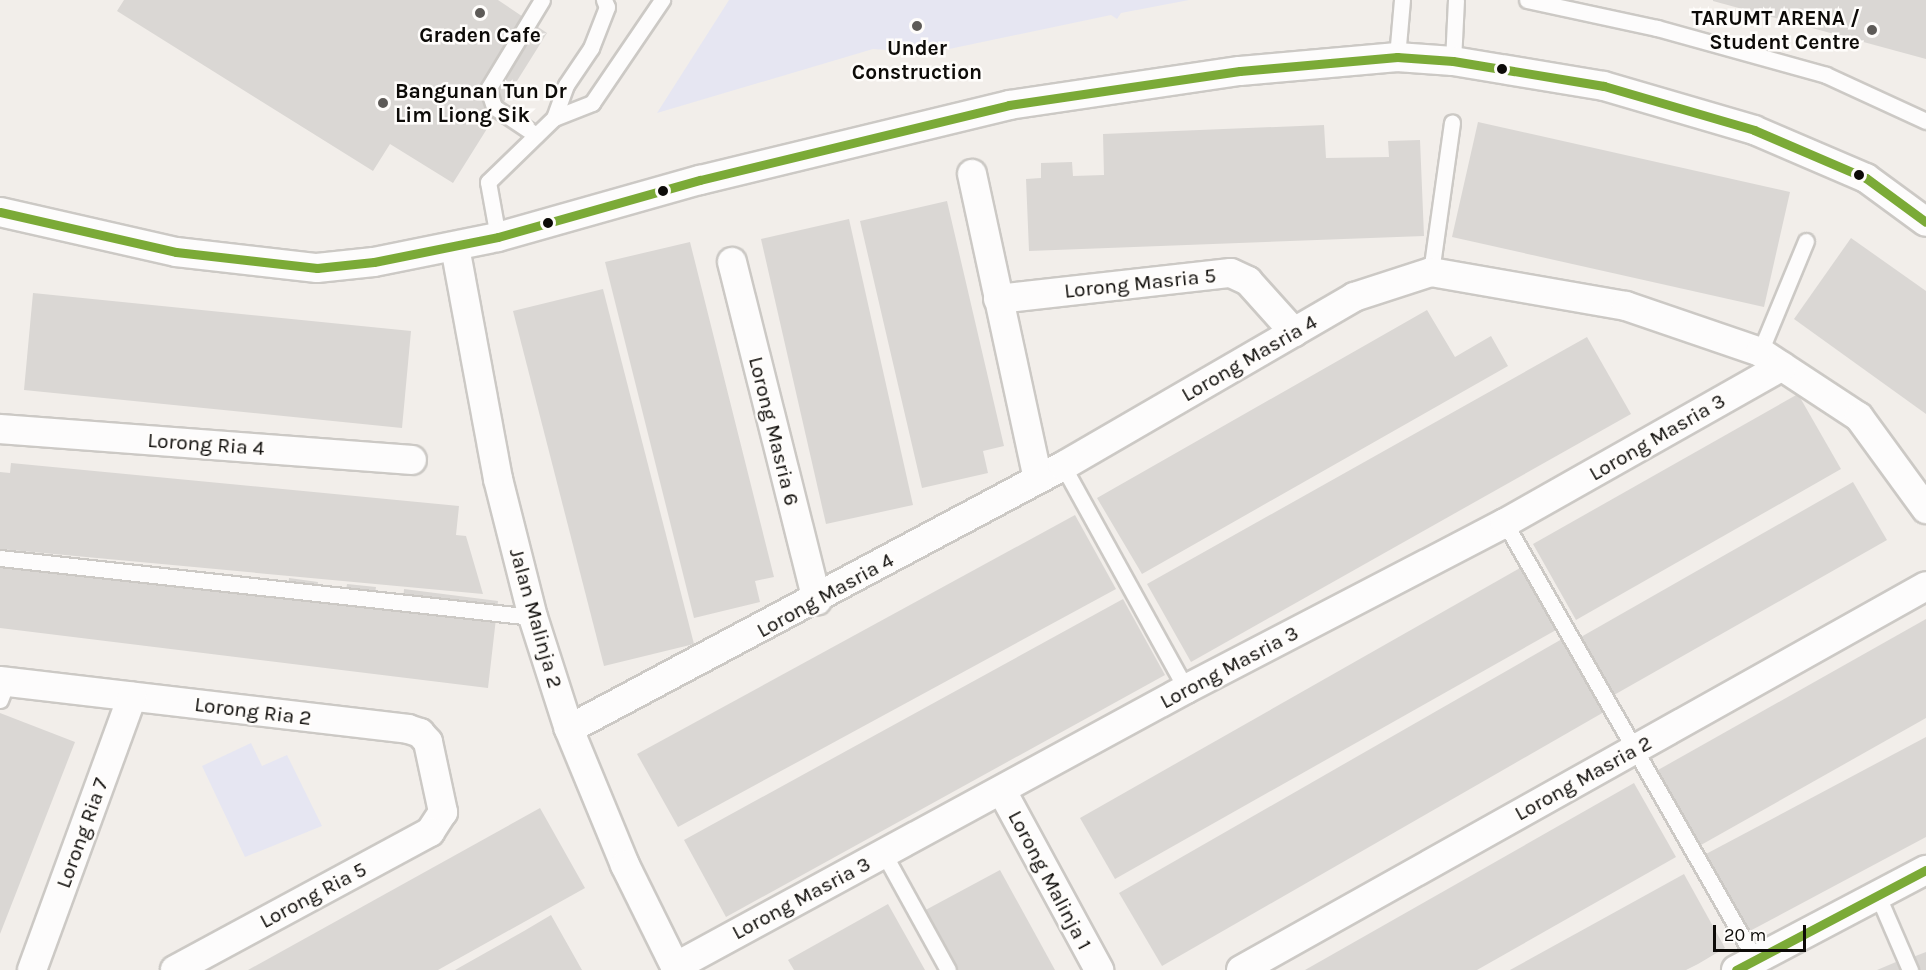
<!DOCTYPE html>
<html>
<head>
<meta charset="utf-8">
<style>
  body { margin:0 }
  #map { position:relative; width:1926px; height:970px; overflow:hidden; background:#f2eeea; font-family:Karla,sans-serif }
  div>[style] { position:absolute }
  .green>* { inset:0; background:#e6e6f2 }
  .building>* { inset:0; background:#dad7d4 }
  .roads { filter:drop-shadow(2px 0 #ccc9c5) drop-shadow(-2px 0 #ccc9c5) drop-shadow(0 2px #ccc9c5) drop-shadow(0 -2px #ccc9c5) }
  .lane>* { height:15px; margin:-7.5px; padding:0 7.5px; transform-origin:7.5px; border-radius:7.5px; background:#fdfcfc }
  .street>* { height:28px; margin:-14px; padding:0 14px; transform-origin:14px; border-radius:14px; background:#fdfcfc }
  .bus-1>* { height:9px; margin:-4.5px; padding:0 4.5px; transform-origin:4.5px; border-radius:4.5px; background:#7baa37 }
  .dots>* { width:16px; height:16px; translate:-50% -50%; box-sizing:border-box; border:3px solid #fffdfb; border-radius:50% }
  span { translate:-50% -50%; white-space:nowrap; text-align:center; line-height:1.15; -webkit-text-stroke:5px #fffdfb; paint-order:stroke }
  .poi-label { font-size:21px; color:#0d0b08; font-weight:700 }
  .right { translate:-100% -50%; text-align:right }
  .left { translate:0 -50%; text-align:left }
  .street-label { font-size:21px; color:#0d0b08 }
  .scale { position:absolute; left:1713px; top:925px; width:93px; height:27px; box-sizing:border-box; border:3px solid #0d0b08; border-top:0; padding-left:8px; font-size:18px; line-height:21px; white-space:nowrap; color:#0d0b08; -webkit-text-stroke:4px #fffdfb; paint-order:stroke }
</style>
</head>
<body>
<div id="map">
  <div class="green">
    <div style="clip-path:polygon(729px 0,1189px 0,1121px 13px,1117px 19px,1111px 15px,930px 53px,873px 49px,657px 113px)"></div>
    <div style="clip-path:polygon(251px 743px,262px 766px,287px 755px,322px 826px,245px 857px,202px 766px)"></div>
  </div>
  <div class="building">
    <div style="clip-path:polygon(124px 0,498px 0,547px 33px,453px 183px,390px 144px,373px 171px,117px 11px)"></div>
    <div style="clip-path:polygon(1713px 0,1926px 0,1926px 59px,1713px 1px)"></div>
    <div style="clip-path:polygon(1478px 122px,1790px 192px,1764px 307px,1452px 237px)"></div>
    <div style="clip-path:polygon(1324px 125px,1326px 158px,1389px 157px,1388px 141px,1420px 140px,1424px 236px,1029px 251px,1026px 179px,1041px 178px,1041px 163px,1072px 162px,1073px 176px,1104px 175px,1103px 134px)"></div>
    <div style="clip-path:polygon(947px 201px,1004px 446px,983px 451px,988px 473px,922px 488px,860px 221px)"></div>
    <div style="clip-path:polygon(849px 219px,913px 505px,826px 524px,761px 239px)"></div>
    <div style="clip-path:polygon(1851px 238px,1926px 291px,1926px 414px,1794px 319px)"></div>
    <div style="clip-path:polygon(690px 242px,774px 577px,755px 581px,760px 602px,694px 618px,605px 262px)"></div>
    <div style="clip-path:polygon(603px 289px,694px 644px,604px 666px,513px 311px)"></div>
    <div style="clip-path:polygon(33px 293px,411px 331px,402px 428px,24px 390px)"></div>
    <div style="clip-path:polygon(1427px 310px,1455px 357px,1491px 336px,1508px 366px,1142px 574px,1097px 498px)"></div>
    <div style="clip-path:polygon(1587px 337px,1631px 414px,1191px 662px,1147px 584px)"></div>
    <div style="clip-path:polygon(1798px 394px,1841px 469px,1576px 620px,1533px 544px)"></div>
    <div style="clip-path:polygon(11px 463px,459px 506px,456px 535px,466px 536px,483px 594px,0 549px,0 472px,10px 473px)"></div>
    <div style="clip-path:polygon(1853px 482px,1887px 540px,1614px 695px,1581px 637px)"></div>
    <div style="clip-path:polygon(1075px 515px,1116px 589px,678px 827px,637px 754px)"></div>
    <div style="clip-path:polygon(0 555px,288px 590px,289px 578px,318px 582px,317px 593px,345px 597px,347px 584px,376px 587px,374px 600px,403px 604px,404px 589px,498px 601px,488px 688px,0 628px)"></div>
    <div style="clip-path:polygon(1520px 568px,1556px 630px,1115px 879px,1080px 818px)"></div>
    <div style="clip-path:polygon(1123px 599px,1165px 675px,726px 917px,684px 840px)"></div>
    <div style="clip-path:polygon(1926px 619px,1926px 718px,1701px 845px,1658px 770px)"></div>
    <div style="clip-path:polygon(1562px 639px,1604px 712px,1162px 966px,1119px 893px)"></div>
    <div style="clip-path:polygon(0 713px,75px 742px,0 934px)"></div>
    <div style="clip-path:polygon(1926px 737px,1926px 837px,1748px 932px,1706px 854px)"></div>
    <div style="clip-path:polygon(1634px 783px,1676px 857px,1477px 970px,1305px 970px)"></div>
    <div style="clip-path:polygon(540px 808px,585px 888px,438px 970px,248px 970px)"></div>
    <div style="clip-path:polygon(1000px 870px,1055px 970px,951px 970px,920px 913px)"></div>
    <div style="clip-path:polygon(1684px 874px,1725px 948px,1698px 964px,1686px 970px,1510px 970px)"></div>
    <div style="clip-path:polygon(888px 904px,925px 970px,794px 970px,788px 960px)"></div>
    <div style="clip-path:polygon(551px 915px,582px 970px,455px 970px,524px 931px)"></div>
    <div style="clip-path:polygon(1926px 952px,1926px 970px,1919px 970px,1913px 957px)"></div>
    <div style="clip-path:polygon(1896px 962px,1900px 970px,1877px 970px)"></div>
  </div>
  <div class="roads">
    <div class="lane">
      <div style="left:1527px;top:0;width:133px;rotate:12.2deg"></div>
      <div style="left:1657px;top:28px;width:175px;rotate:15.5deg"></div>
      <div style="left:1826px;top:75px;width:110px;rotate:24.7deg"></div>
      <div style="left:1397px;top:57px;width:57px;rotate:-85deg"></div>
      <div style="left:1453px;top:61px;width:61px;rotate:-87.2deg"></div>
      <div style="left:554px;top:118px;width:41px;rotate:-21.5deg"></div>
      <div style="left:592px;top:103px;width:125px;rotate:-55.8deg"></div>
      <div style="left:536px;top:135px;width:50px;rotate:-146.3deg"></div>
      <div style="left:494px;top:107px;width:19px;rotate:-108deg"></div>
      <div style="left:488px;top:89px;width:104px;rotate:-58.8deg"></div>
      <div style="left:498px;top:237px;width:56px;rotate:-100.3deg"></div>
      <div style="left:488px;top:182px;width:92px;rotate:-44.1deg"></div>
      <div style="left:554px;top:118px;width:35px;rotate:-70deg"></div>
      <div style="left:566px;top:85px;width:45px;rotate:-56deg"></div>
      <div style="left:591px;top:48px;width:44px;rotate:-68.7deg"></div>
      <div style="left:607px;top:7px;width:8px;rotate:-113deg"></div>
      <div style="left:1431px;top:272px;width:151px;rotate:-82deg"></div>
      <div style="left:1760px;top:352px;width:120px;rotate:-67.5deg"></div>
      <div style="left:1063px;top:466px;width:255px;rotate:61.1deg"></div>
      <div style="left:1505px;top:523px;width:503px;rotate:60.17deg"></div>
      <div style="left:0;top:558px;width:536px;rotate:6.32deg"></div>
      <div style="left:0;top:700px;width:19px;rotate:-69deg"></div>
      <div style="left:884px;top:854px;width:132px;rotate:61.1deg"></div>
      <div style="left:1878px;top:896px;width:81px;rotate:66.6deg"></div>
    </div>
    <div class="street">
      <div style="left:972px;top:174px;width:311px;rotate:77.8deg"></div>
      <div style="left:0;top:212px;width:180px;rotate:12.8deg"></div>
      <div style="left:176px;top:252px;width:142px;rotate:6.5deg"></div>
      <div style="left:317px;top:268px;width:57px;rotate:-6deg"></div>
      <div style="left:374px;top:262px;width:126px;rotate:-11.4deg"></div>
      <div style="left:498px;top:237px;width:210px;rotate:-15.8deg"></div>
      <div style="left:700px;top:180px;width:318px;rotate:-13.6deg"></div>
      <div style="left:1009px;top:105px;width:233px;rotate:-8.4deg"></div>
      <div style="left:1240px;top:71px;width:158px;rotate:-5.1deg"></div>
      <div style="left:1397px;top:57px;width:56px;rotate:4.1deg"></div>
      <div style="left:1453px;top:61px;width:153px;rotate:9.4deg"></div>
      <div style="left:1604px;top:86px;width:156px;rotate:16.3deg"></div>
      <div style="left:1754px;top:130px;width:122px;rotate:23.2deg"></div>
      <div style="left:1866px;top:178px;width:74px;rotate:36.3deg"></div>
      <div style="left:455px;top:247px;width:236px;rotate:79.5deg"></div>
      <div style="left:498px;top:479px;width:142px;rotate:75.8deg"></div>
      <div style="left:533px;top:617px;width:118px;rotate:72.2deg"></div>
      <div style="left:569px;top:729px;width:147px;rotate:67.6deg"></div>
      <div style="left:625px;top:865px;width:117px;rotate:63.7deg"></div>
      <div style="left:732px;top:262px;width:349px;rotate:75.9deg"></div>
      <div style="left:998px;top:299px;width:234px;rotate:-6.4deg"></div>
      <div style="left:1231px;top:273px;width:19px;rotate:25deg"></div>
      <div style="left:1248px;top:281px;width:69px;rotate:48deg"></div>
      <div style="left:0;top:429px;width:413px;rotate:4.3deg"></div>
      <div style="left:0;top:681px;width:411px;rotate:6.7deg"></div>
      <div style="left:408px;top:729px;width:13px;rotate:18deg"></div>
      <div style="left:420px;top:733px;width:12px;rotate:48deg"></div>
      <div style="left:428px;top:742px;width:72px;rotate:77.9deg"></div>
      <div style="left:443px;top:812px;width:24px;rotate:123deg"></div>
      <div style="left:430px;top:832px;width:290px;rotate:151.6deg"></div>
      <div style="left:569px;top:729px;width:560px;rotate:-28.03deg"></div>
      <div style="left:1063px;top:466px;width:337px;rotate:-30.1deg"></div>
      <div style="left:1354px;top:297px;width:81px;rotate:-18deg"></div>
      <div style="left:1431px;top:272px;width:198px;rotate:9.9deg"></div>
      <div style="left:1626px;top:306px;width:142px;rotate:18.9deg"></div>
      <div style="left:1760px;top:352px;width:118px;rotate:33.3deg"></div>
      <div style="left:1859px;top:417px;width:114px;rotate:53.9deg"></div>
      <div style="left:1002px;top:791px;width:204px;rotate:61.5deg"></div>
      <div style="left:675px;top:967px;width:582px;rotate:-28.55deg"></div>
      <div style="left:1186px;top:689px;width:360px;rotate:-27.5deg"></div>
      <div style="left:1505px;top:523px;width:318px;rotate:-29.5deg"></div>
      <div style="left:32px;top:970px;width:291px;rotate:-69.9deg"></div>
      <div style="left:1241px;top:970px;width:785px;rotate:-29.27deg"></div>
      <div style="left:1736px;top:970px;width:215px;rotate:-27.8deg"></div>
    </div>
  </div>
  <div class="bus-1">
    <div style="left:0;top:212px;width:180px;rotate:12.8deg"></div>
    <div style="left:176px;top:252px;width:142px;rotate:6.5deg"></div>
    <div style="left:317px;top:268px;width:57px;rotate:-6deg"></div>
    <div style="left:374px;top:262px;width:126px;rotate:-11.4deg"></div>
    <div style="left:498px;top:237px;width:210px;rotate:-15.8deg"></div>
    <div style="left:700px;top:180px;width:318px;rotate:-13.6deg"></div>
    <div style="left:1009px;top:105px;width:233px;rotate:-8.4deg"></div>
    <div style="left:1240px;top:71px;width:158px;rotate:-5.1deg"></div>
    <div style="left:1397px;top:57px;width:56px;rotate:4.1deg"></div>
    <div style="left:1453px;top:61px;width:153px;rotate:9.4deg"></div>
    <div style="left:1604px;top:86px;width:156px;rotate:16.3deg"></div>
    <div style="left:1754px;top:130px;width:122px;rotate:23.2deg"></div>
    <div style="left:1866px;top:178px;width:74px;rotate:36.3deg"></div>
    <div style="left:1736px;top:970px;width:215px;rotate:-27.8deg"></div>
  </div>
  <div class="dots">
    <div style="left:480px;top:13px;background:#5d5a57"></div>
    <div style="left:917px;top:26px;background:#5d5a57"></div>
    <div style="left:1872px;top:30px;background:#5d5a57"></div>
    <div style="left:1502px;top:69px;background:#0d0b08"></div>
    <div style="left:383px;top:103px;background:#5d5a57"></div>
    <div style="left:1859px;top:175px;background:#0d0b08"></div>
    <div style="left:663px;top:191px;background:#0d0b08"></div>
    <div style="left:548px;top:223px;background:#0d0b08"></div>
  </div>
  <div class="poi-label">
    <span class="right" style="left:1860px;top:30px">TARUMT ARENA /<br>Student Centre</span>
    <span style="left:480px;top:35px">Graden Cafe</span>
    <span style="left:917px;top:60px">Under<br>Construction</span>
    <span class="left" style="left:395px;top:103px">Bangunan Tun Dr<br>Lim Liong Sik</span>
  </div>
  <div class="street-label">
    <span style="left:1140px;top:283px;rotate:-6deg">Lorong Masria 5</span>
    <span style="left:1249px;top:358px;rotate:-30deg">Lorong Masria 4</span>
    <span style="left:774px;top:431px;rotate:76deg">Lorong Masria 6</span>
    <span style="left:1657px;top:437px;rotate:-30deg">Lorong Masria 3</span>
    <span style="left:206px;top:444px;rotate:4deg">Lorong Ria 4</span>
    <span style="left:825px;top:595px;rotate:-29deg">Lorong Masria 4</span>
    <span style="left:536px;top:618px;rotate:74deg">Jalan Malinja 2</span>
    <span style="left:1229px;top:667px;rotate:-28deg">Lorong Masria 3</span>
    <span style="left:253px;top:711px;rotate:7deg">Lorong Ria 2</span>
    <span style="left:1583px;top:778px;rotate:-29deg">Lorong Masria 2</span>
    <span style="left:82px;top:833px;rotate:-70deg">Lorong Ria 7</span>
    <span style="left:1050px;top:880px;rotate:62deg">Lorong Malinja 1</span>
    <span style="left:313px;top:895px;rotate:-28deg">Lorong Ria 5</span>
    <span style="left:801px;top:898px;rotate:-28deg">Lorong Masria 3</span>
  </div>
  <div class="scale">20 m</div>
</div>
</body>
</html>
